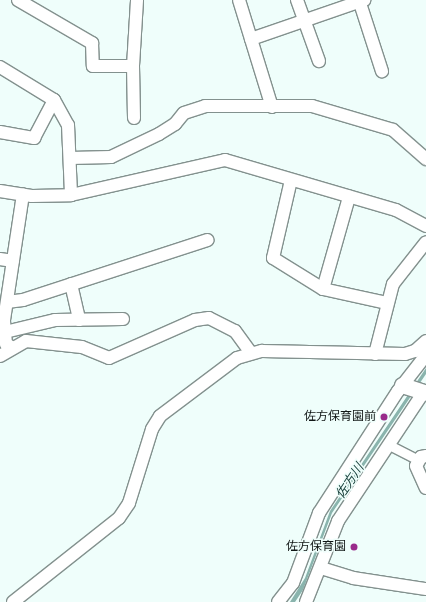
<!DOCTYPE html>
<html>
<head>
<meta charset="utf-8">
<style>
  body { margin:0 }
  #map { position:relative; width:426px; height:602px; overflow:hidden; background:#effefb; font-family:"Alegreya Sans","Noto Sans JP",sans-serif }
  div>[style] { position:absolute }
  .water>* { inset:0; background:#8ab4ad }
  .roads { filter:drop-shadow(1px 0 #83918e) drop-shadow(-1px 0 #83918e) drop-shadow(0 1px #83918e) drop-shadow(0 -1px #83918e) }
  .pedestrian>* { height:9px; margin:-4.5px; padding:0 4.5px; transform-origin:4.5px; border-radius:4.5px; background:#fff }
  .minor>* { height:12px; margin:-6px; padding:0 6px; transform-origin:6px; border-radius:6px; background:#fff }
  .tertiary>* { height:15px; margin:-7.5px; padding:0 7.5px; transform-origin:7.5px; border-radius:7.5px; background:#fff }
  .dots>* { width:11px; height:11px; translate:-50% -50%; box-sizing:border-box; border:2px solid #effefb; border-radius:50% }
  span { translate:-50% -50%; white-space:nowrap; text-align:center; line-height:1.15; -webkit-text-stroke:3px #effefb; paint-order:stroke }
  .poi-label { font-size:12px; color:#111615 }
  .right { translate:-100% -50%; text-align:right }
  .water-label { font-size:13px; color:#153c37; font-style:italic }
</style>
</head>
<body>
<div id="map">
  <div class="water">
    <div style="clip-path:polygon(426px 368px,426px 374px,332px 513px,303px 590px,295px 602px,290px 602px,305px 578px,330px 511px)"></div>
  </div>
  <div class="roads">
    <div class="pedestrian">
      <div style="left:393px;top:447px;width:28px;rotate:27deg"></div>
    </div>
    <div class="minor">
      <div style="left:18px;top:0;width:86px;rotate:30.2deg"></div>
      <div style="left:92px;top:43px;width:23px;rotate:88deg"></div>
      <div style="left:93px;top:66px;width:40px"></div>
      <div style="left:239px;top:0;width:112px;rotate:72.9deg"></div>
      <div style="left:297px;top:0;width:65px;rotate:70.2deg"></div>
      <div style="left:359px;top:0;width:75px;rotate:72.1deg"></div>
      <div style="left:251px;top:39px;width:120px;rotate:-19deg"></div>
      <div style="left:0;top:67px;width:63px;rotate:31.4deg"></div>
      <div style="left:54px;top:100px;width:29px;rotate:61deg"></div>
      <div style="left:68px;top:125px;width:70px;rotate:87.5deg"></div>
      <div style="left:134px;top:118px;width:52px;rotate:-91.1deg"></div>
      <div style="left:133px;top:66px;width:66px;rotate:-86.5deg"></div>
      <div style="left:0;top:132px;width:35px;rotate:10deg"></div>
      <div style="left:34px;top:138px;width:43px;rotate:-62.2deg"></div>
      <div style="left:70px;top:158px;width:41px;rotate:-1.4deg"></div>
      <div style="left:111px;top:157px;width:53px;rotate:-25.6deg"></div>
      <div style="left:159px;top:134px;width:19px;rotate:-32deg"></div>
      <div style="left:175px;top:124px;width:14px;rotate:-51deg"></div>
      <div style="left:184px;top:113px;width:22px;rotate:-18deg"></div>
      <div style="left:205px;top:106px;width:107px"></div>
      <div style="left:312px;top:106px;width:84px;rotate:16.5deg"></div>
      <div style="left:393px;top:130px;width:44px;rotate:41.3deg"></div>
      <div style="left:291px;top:180px;width:80px;rotate:103deg"></div>
      <div style="left:273px;top:258px;width:59px;rotate:31.8deg"></div>
      <div style="left:323px;top:289px;width:66px;rotate:12.3deg"></div>
      <div style="left:0;top:191px;width:32px;rotate:9deg"></div>
      <div style="left:32px;top:196px;width:39px;rotate:-1deg"></div>
      <div style="left:71px;top:195px;width:158px;rotate:-12.8deg"></div>
      <div style="left:225px;top:160px;width:178px;rotate:16.3deg"></div>
      <div style="left:396px;top:210px;width:34px;rotate:28deg"></div>
      <div style="left:0;top:259px;width:13px;rotate:9deg"></div>
      <div style="left:71px;top:284px;width:37px;rotate:77deg"></div>
      <div style="left:323px;top:289px;width:96px;rotate:-74.2deg"></div>
      <div style="left:7px;top:302px;width:16px;rotate:-7deg"></div>
      <div style="left:23px;top:300px;width:194px;rotate:-18deg"></div>
      <div style="left:5px;top:332px;width:51px;rotate:-13.5deg"></div>
      <div style="left:55px;top:320px;width:68px;rotate:-0.8deg"></div>
      <div style="left:13px;top:348px;width:8px;rotate:-150deg"></div>
      <div style="left:6px;top:344px;width:24px;rotate:-95deg"></div>
      <div style="left:4px;top:320px;width:127px;rotate:-81.4deg"></div>
      <div style="left:375px;top:354px;width:72px;rotate:-75.6deg"></div>
      <div style="left:393px;top:284px;width:53px;rotate:-51.8deg"></div>
      <div style="left:0;top:356px;width:30px;rotate:-30deg"></div>
      <div style="left:26px;top:341px;width:56px;rotate:6.1deg"></div>
      <div style="left:82px;top:347px;width:29px;rotate:22deg"></div>
      <div style="left:109px;top:358px;width:94px;rotate:-23.8deg"></div>
      <div style="left:195px;top:320px;width:14px;rotate:-8deg"></div>
      <div style="left:209px;top:318px;width:29px;rotate:27deg"></div>
      <div style="left:235px;top:331px;width:26px;rotate:54deg"></div>
      <div style="left:426px;top:456px;width:5px;rotate:169deg"></div>
      <div style="left:421px;top:457px;width:10px;rotate:119deg"></div>
      <div style="left:416px;top:466px;width:24px;rotate:66deg"></div>
      <div style="left:321px;top:568px;width:34px;rotate:17deg"></div>
      <div style="left:353px;top:578px;width:74px;rotate:8.6deg"></div>
      <div style="left:13px;top:602px;width:135px;rotate:-38.4deg"></div>
      <div style="left:119px;top:518px;width:18px;rotate:-56deg"></div>
      <div style="left:129px;top:503px;width:77px;rotate:-72.7deg"></div>
      <div style="left:152px;top:429px;width:15px;rotate:-58deg"></div>
      <div style="left:160px;top:416px;width:96px;rotate:-37deg"></div>
      <div style="left:237px;top:358px;width:26px;rotate:-16deg"></div>
      <div style="left:262px;top:351px;width:143px;rotate:1.2deg"></div>
      <div style="left:405px;top:354px;width:10px;rotate:-17deg"></div>
      <div style="left:415px;top:351px;width:15px;rotate:-42deg"></div>
      <div style="left:278px;top:602px;width:24px;rotate:-52deg"></div>
      <div style="left:293px;top:583px;width:75px;rotate:-69.6deg"></div>
      <div style="left:319px;top:513px;width:145px;rotate:-57.1deg"></div>
      <div style="left:398px;top:391px;width:46px;rotate:-52.1deg"></div>
      <div style="left:306px;top:602px;width:87px;rotate:-68.4deg"></div>
      <div style="left:338px;top:521px;width:154px;rotate:-56.4deg"></div>
    </div>
    <div class="tertiary">
      <div style="left:402px;top:385px;width:25px;rotate:18deg"></div>
    </div>
  </div>
  <div class="dots">
    <div style="left:384px;top:417px;background:#992b8b"></div>
    <div style="left:354px;top:547px;background:#992b8b"></div>
  </div>
  <div class="poi-label">
    <span class="right" style="left:376px;top:417px">佐方保育園前</span>
    <span class="right" style="left:346px;top:547px">佐方保育園</span>
  </div>
  <div class="water-label">
    <span style="left:351px;top:482px;rotate:-56deg">佐方川</span>
  </div>
</div>
</body>
</html>
